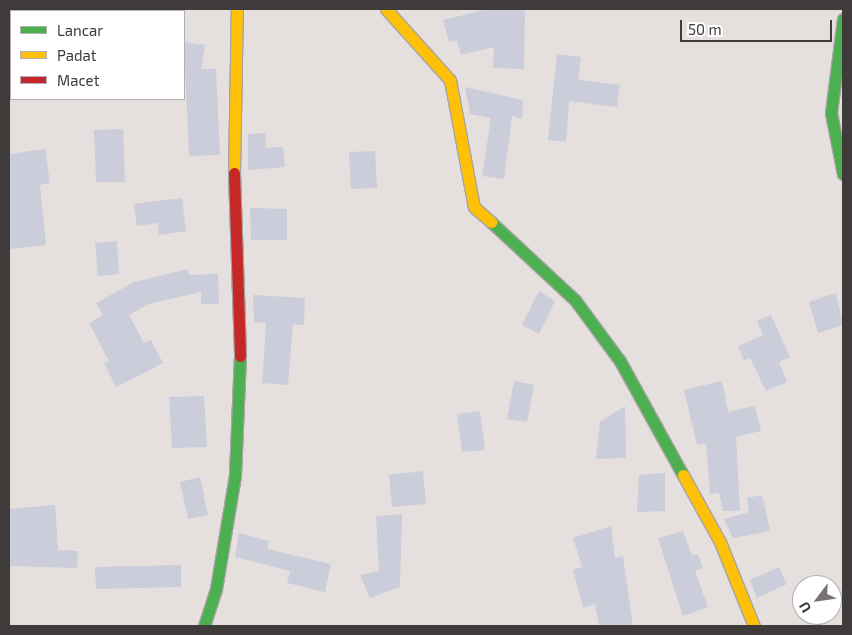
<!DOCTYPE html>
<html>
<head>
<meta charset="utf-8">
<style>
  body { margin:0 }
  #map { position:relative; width:852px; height:635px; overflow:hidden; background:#e5dfde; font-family:"Exo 2",sans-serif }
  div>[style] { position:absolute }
  .building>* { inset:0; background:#cbcdda }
  .roads { filter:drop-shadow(1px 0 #a8a4a3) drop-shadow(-1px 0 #a8a4a3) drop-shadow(0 1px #a8a4a3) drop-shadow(0 -1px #a8a4a3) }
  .fast>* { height:11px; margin:-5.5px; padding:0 5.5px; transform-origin:5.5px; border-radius:5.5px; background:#4caf50 }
  .slow>* { height:11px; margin:-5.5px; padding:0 5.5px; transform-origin:5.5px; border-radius:5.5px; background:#ffc107 }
  .jam>* { height:11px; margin:-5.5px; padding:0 5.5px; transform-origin:5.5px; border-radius:5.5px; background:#c62828 }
  span { translate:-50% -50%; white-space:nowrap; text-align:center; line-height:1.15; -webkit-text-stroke:5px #fff; paint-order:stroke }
  .frame { position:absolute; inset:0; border:10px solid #3f3b3a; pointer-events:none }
  .legend { position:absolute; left:10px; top:10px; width:175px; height:90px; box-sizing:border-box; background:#fff; border:1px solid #b2b1b0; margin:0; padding:6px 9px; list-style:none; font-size:15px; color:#3f3b3a }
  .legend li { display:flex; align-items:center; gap:10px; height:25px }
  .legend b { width:25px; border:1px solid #b2b1b0 }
  .north { position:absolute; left:792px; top:575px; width:50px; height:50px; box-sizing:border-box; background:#fff; border:1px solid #b2b1b0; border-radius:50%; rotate:239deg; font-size:14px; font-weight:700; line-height:20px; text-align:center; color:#3f3b3a }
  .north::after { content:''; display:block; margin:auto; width:18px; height:22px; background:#797473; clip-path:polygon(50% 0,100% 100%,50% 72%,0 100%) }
  .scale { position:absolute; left:680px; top:20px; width:152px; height:22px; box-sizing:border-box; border:2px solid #3f3b3a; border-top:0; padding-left:6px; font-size:15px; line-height:18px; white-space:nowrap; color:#3f3b3a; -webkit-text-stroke:4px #fff; paint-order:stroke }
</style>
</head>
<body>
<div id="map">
  <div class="building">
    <div style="clip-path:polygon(488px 9px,525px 9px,524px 69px,493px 68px,494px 47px,461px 55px,457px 40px,449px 42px,443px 20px)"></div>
    <div style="clip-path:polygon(184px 42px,205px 45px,201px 69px,216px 69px,220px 155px,189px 156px)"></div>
    <div style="clip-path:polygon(557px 54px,581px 57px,578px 80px,620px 85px,617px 107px,569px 101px,566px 142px,548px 140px)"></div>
    <div style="clip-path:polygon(465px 87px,523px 100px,522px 119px,512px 116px,504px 179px,482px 176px,491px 118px,470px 114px)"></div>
    <div style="clip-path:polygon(123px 129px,125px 182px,96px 182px,94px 130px)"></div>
    <div style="clip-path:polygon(265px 133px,266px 148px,283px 147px,285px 167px,248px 170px,248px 134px)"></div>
    <div style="clip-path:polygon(45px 149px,50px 183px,40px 185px,46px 245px,10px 249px,9px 154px)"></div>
    <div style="clip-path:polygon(375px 151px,377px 188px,351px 189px,349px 152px)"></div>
    <div style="clip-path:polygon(182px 198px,186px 231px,159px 235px,158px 223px,137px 226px,134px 204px)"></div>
    <div style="clip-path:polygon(250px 208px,287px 209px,287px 240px,251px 240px)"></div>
    <div style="clip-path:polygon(117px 241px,119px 274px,98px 276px,95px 243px)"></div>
    <div style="clip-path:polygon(188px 269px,189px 275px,218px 274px,219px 304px,201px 304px,201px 292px,148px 304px,129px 315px,144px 343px,151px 340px,163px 363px,116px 387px,104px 363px,109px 361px,89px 323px,103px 315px,96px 303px,134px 282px)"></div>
    <div style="clip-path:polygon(539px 291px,555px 301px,539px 334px,522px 325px)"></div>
    <div style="clip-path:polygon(836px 293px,843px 325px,818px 333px,809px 302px)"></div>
    <div style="clip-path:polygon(253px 295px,305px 298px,304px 325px,293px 324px,288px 385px,262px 383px,266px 323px,254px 322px)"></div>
    <div style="clip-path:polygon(771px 315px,790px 357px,779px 362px,787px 382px,766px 391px,750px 358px,744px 361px,738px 346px,763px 335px,757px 321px)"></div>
    <div style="clip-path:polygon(514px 381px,534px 385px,527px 422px,507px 419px)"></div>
    <div style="clip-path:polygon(722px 381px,728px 412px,755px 406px,761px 431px,736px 437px,740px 511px,723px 511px,719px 493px,710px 494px,706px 443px,697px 445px,684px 390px)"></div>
    <div style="clip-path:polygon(204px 396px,207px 447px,172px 448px,169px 397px)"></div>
    <div style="clip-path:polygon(625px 406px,626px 458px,596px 459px,600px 422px)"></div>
    <div style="clip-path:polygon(480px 411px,485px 450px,462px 452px,457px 414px)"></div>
    <div style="clip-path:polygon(423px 471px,426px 504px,392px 507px,389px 475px)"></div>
    <div style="clip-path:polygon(665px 473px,665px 511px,637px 512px,639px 475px)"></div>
    <div style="clip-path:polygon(200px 477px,208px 515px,188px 519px,180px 482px)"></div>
    <div style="clip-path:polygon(762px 495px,770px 531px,733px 538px,724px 519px,749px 512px,747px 498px)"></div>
    <div style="clip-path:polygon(55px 505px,58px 550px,78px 551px,77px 568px,9px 566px,9px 509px)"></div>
    <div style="clip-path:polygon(402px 514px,400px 587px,370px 598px,360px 575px,379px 571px,376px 516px)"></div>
    <div style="clip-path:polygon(611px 526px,615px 558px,623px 556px,633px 626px,599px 626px,595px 604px,583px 608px,573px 570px,582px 567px,573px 538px)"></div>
    <div style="clip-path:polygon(683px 531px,692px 555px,698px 554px,703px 568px,695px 571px,708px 607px,683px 616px,658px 538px)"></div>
    <div style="clip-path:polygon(239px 533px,269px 541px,267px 549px,331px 564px,325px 592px,287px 583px,290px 571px,235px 557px)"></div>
    <div style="clip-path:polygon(181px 565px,181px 587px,96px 589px,95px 567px)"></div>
    <div style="clip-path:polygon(779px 567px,787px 584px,757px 598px,750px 580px)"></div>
  </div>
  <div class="roads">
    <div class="fast">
      <div style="left:843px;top:19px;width:95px;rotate:97.3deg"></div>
      <div style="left:831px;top:113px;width:62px;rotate:78.9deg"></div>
      <div style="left:491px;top:222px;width:115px;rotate:42.9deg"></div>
      <div style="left:575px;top:300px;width:76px;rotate:53.6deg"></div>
      <div style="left:620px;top:361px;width:130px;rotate:61.1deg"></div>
      <div style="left:204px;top:626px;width:39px;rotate:-72deg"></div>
      <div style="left:216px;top:589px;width:116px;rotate:-80.5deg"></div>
      <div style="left:235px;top:475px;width:119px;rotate:-87.6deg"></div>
    </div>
    <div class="slow">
      <div style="left:386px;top:9px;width:96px;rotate:48deg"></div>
      <div style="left:450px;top:80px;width:129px;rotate:79.3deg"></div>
      <div style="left:474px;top:207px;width:23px;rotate:41deg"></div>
      <div style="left:234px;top:173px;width:164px;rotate:-89deg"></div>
      <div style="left:683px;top:475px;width:77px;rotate:61.1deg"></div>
      <div style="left:720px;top:542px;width:91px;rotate:68deg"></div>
    </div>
    <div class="jam">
      <div style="left:234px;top:173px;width:183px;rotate:88.1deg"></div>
    </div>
  </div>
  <div class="frame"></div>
  <ul class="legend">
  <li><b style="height:6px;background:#4caf50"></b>Lancar</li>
  <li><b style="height:6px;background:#ffc107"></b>Padat</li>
  <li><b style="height:6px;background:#c62828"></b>Macet</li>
  </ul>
  <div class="north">U</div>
  <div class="scale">50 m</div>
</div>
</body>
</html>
